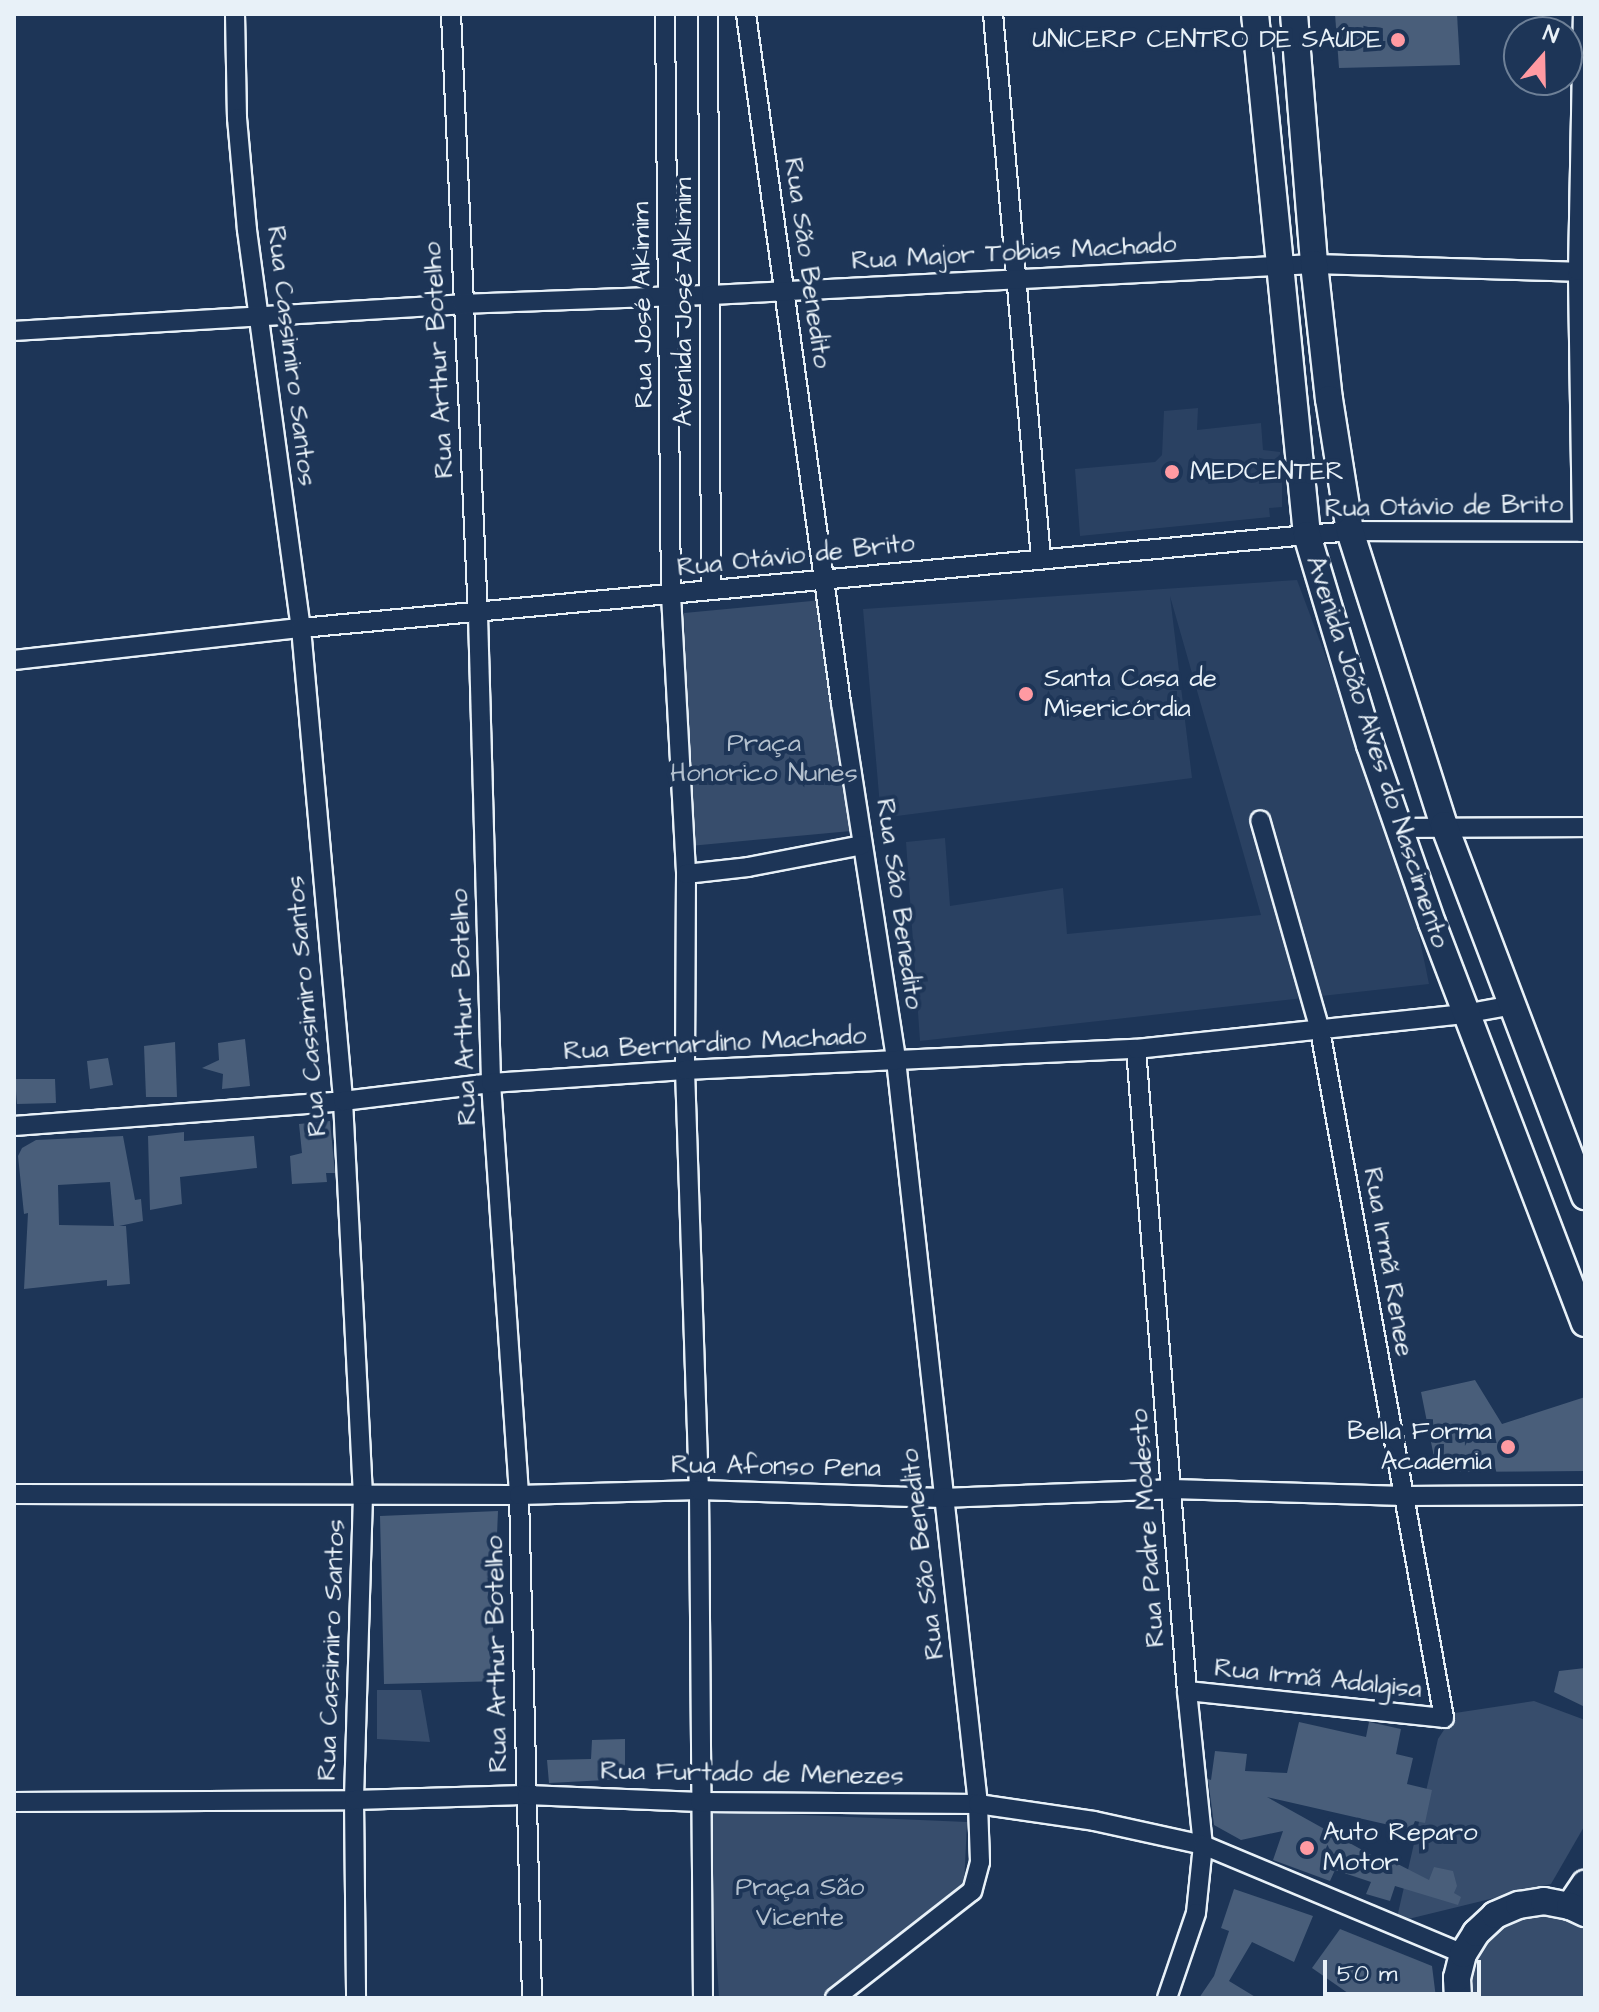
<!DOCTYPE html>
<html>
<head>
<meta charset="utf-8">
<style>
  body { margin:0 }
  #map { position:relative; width:1599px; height:2012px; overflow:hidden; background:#1d3557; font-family:"Architects Daughter",sans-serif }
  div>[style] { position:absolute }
  .built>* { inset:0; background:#2a4162 }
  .green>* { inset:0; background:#374d6c }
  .building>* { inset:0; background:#495e7a }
  .roads { filter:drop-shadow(2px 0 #e8f1f8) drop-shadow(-2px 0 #e8f1f8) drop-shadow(0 2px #e8f1f8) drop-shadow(0 -2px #e8f1f8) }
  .minor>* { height:18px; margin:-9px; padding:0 9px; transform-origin:9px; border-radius:9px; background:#1d3557 }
  .secondary>* { height:26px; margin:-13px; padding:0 13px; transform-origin:13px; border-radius:13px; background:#1d3557 }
  .dots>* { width:22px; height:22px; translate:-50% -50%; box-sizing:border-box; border:4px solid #1d3557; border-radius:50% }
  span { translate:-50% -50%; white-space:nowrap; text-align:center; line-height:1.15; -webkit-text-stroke:8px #1d3557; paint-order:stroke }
  .poi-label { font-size:26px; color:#e8f1f8 }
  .right { translate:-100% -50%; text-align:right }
  .left { translate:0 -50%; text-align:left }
  .street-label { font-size:26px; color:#e8f1f8 }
  .park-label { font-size:26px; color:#b3c0ce }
  .frame { position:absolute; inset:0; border:16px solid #e8f1f8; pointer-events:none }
  .north { position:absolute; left:1503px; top:16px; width:80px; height:80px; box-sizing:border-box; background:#1d3557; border:2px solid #6e8097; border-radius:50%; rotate:20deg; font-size:22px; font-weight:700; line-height:32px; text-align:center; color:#e8f1f8 }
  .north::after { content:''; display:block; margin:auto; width:28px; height:36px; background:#ff9aa2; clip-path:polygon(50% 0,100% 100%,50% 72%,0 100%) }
  .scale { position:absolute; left:1323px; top:1960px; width:158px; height:36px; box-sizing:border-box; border:4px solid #e8f1f8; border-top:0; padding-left:10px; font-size:24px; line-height:28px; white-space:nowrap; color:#e8f1f8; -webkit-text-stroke:6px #1d3557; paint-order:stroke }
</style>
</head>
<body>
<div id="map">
  <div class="built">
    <div style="clip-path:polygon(1198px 408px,1197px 430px,1261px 423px,1263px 450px,1280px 452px,1280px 469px,1268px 470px,1270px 476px,1282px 475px,1282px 507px,1269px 508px,1270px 517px,1080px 536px,1075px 469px,1155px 462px,1162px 455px,1164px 411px)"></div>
    <div style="clip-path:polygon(1297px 580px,1405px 868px,1429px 984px,920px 1041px,906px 842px,945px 838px,950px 906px,1063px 888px,1067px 934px,1261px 915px,1170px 596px,1192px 778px,881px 818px,863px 609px)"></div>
  </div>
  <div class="green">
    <div style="clip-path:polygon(822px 600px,851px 831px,690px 846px,684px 613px)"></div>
    <div style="clip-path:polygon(377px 1690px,421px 1690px,430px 1742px,377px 1739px)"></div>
    <div style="clip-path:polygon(1534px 1701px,1585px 1720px,1585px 1825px,1551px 1884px,1396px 1922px,1438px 1739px,1455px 1713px)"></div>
    <div style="clip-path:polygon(708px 1811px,967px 1822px,964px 1886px,820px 1998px,719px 1998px)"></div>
    <div style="clip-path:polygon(1545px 1914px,1569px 1920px,1585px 1930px,1585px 1998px,1470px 1998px,1472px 1964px,1483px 1943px,1500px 1927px,1521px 1917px)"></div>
  </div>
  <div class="building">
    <div style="clip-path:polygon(1335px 14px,1457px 14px,1460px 65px,1339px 68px)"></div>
    <div style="clip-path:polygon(245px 1039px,250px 1086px,222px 1089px,223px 1074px,202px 1068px,219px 1060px,218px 1043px)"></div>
    <div style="clip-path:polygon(175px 1042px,177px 1097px,146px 1097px,144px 1046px)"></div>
    <div style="clip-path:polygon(108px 1058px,113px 1085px,90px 1089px,87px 1061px)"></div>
    <div style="clip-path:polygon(15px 1079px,55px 1079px,56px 1103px,17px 1104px)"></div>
    <div style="clip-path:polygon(330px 1121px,335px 1173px,326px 1173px,327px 1182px,292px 1184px,290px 1156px,302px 1153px,299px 1124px)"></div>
    <div style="clip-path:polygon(184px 1132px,184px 1141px,254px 1136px,257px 1168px,180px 1177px,182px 1204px,150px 1210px,148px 1136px)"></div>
    <div style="clip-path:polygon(evenodd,123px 1136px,135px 1200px,141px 1199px,143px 1221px,119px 1226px,126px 1226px,130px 1284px,107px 1286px,107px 1280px,24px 1289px,28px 1213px,24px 1214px,18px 1156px,22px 1148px,36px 1140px,123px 1136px,110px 1182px,114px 1226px,59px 1225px,58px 1185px,110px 1182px)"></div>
    <div style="clip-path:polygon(1475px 1380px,1502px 1424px,1585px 1397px,1585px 1471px,1437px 1472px,1421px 1392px)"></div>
    <div style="clip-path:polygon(498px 1511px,493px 1633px,497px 1633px,502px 1681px,384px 1684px,380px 1516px)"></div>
    <div style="clip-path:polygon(1585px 1668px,1585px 1707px,1554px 1692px,1559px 1671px)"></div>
    <div style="clip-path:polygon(1299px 1722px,1366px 1737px,1369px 1722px,1401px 1729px,1396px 1754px,1413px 1758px,1407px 1784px,1432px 1790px,1425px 1823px,1415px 1821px,1411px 1830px,1267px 1797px,1382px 1861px,1384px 1857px,1429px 1880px,1434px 1867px,1453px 1871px,1457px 1886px,1454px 1893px,1461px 1897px,1458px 1905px,1395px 1886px,1390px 1901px,1366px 1894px,1371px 1882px,1335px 1870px,1330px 1881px,1273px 1860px,1283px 1831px,1241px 1840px,1214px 1825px,1208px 1779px,1211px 1780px,1215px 1751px,1247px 1754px,1245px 1771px,1287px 1773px)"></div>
    <div style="clip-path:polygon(625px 1739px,625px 1779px,549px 1783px,547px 1760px,591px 1759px,592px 1740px)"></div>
    <div style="clip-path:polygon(1234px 1889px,1313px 1916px,1294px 1962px,1252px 1942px,1229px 1981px,1257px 1998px,1199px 1998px,1214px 1976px,1229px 1931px,1221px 1928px)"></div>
    <div style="clip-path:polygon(1340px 1929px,1432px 1966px,1436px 1998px,1355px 1998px,1312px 1968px)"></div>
  </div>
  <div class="roads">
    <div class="minor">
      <div style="left:235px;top:14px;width:104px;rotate:88.9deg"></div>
      <div style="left:237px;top:118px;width:112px;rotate:84.9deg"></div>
      <div style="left:247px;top:230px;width:402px;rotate:82.3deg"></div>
      <div style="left:301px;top:628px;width:475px;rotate:84.9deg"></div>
      <div style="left:343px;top:1101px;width:395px;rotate:87.1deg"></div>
      <div style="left:363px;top:1495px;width:305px;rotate:91.7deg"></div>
      <div style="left:354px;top:1800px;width:198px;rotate:89.4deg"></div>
      <div style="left:451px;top:14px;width:602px;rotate:87.43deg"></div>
      <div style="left:478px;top:615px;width:468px;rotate:88.4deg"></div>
      <div style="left:491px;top:1083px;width:413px;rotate:86.1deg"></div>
      <div style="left:519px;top:1495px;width:503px;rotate:88.52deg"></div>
      <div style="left:665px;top:14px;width:581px;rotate:89.41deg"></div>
      <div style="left:671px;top:595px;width:279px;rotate:86.9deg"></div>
      <div style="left:686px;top:874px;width:196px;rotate:90.3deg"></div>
      <div style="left:685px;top:1070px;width:420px;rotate:88.1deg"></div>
      <div style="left:699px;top:1490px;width:508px;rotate:89.55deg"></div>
      <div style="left:708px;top:14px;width:576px;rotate:89.7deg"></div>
      <div style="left:746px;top:14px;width:696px;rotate:82.15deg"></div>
      <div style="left:841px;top:703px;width:361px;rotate:81.2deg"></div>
      <div style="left:896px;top:1060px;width:749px;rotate:83.71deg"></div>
      <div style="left:978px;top:1804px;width:58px;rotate:88deg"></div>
      <div style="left:980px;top:1862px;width:30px;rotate:105deg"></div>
      <div style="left:972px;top:1891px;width:174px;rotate:142deg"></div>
      <div style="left:993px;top:14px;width:546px;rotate:84.96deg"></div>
      <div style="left:14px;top:331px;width:449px;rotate:-3.4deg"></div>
      <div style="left:462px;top:304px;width:249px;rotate:-2.1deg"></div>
      <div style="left:711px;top:295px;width:604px;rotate:-2.94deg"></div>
      <div style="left:1314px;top:264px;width:271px;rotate:1.7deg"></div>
      <div style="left:1582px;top:532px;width:261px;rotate:-90.9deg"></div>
      <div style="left:1578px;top:271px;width:257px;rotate:-88.9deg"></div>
      <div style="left:14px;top:660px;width:289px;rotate:-6.4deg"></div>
      <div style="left:301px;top:628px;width:1053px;rotate:-5.28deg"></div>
      <div style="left:1350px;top:531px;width:235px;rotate:0.2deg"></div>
      <div style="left:1399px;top:828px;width:186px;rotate:-0.3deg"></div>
      <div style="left:686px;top:874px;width:62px;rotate:-6.4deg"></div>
      <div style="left:748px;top:867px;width:116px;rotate:-10.9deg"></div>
      <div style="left:1136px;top:1049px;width:644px;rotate:85.46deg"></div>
      <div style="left:1187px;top:1691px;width:155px;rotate:84.1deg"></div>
      <div style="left:1203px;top:1845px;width:68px;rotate:95.9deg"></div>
      <div style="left:1196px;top:1913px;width:90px;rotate:108.8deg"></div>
      <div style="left:14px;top:1126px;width:330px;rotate:-4.3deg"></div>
      <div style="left:343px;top:1101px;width:149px;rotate:-6.9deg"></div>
      <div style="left:491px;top:1083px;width:194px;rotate:-3.8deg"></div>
      <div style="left:685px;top:1070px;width:451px;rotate:-2.7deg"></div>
      <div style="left:1136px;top:1049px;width:330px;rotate:-6.1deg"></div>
      <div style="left:1464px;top:1014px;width:51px;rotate:-10.2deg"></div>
      <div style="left:14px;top:1494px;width:505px;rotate:0.11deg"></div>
      <div style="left:519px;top:1495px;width:180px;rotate:-1.6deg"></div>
      <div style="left:699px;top:1490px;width:243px;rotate:1.9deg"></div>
      <div style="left:942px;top:1498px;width:230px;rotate:-2.2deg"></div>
      <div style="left:1172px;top:1489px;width:232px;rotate:1.7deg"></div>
      <div style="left:1404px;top:1496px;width:181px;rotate:-0.3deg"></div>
      <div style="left:1187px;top:1691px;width:258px;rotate:6deg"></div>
      <div style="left:1444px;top:1718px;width:699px;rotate:-100.22deg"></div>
      <div style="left:1320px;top:1030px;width:218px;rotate:-105.9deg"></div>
      <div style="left:14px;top:1802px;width:340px;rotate:-0.3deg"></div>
      <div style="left:354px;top:1800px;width:173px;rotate:-1.7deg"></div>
      <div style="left:527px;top:1795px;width:173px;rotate:2.3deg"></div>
      <div style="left:700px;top:1802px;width:278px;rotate:0.4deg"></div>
      <div style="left:978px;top:1804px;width:117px;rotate:8.3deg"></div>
      <div style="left:1094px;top:1821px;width:112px;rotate:12.4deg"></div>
      <div style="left:1203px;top:1845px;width:282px;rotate:22.7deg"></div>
    </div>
    <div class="secondary">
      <div style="left:1255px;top:14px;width:524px;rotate:84.3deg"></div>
      <div style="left:1307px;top:535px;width:219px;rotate:73.3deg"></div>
      <div style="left:1370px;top:745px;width:188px;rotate:70.8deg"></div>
      <div style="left:1432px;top:923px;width:428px;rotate:69.1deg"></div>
      <div style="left:1294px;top:14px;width:251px;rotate:85.4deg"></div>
      <div style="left:1314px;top:264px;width:136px;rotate:83.7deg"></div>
      <div style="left:1329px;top:399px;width:134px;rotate:81deg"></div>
      <div style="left:1350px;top:531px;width:309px;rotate:72.3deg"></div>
      <div style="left:1444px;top:825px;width:397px;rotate:69.2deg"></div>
      <div style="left:1570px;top:1906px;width:27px;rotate:-56deg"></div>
      <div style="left:1458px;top:1998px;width:20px;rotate:-93deg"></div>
      <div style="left:1457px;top:1978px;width:25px;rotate:-76deg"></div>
      <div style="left:1463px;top:1954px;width:25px;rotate:-58deg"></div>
      <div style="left:1476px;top:1933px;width:26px;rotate:-43deg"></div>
      <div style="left:1495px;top:1915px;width:26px;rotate:-23deg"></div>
      <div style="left:1519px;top:1905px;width:25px;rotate:-9deg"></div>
      <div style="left:1544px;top:1901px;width:26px;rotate:11deg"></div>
      <div style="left:1570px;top:1906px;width:17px;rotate:25deg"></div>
    </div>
  </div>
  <div class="dots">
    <div style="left:1398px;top:40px;background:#ff9aa2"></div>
    <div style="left:1172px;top:472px;background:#ff9aa2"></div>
    <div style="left:1026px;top:694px;background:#ff9aa2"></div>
    <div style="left:1508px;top:1447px;background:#ff9aa2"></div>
    <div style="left:1307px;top:1848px;background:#ff9aa2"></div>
  </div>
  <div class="poi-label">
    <span class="right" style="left:1382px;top:40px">UNICERP CENTRO DE SAÚDE</span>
    <span class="left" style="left:1190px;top:472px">MEDCENTER</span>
    <span class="left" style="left:1044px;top:694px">Santa Casa de<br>Misericórdia</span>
    <span class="right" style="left:1492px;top:1447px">Bella Forma<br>Academia</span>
    <span class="left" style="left:1323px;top:1848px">Auto Reparo<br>Motor</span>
  </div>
  <div class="street-label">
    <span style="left:1014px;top:253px;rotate:-3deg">Rua Major Tobias Machado</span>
    <span style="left:807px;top:263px;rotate:82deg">Rua São Benedito</span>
    <span style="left:684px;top:302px;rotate:-90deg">Avenida José Alkimim</span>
    <span style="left:643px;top:305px;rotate:-91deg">Rua José Alkimim</span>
    <span style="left:291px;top:356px;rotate:83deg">Rua Cassimiro Santos</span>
    <span style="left:439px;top:360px;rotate:-93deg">Rua Arthur Botelho</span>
    <span style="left:1444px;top:507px;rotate:-1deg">Rua Otávio de Brito</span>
    <span style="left:796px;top:556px;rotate:-6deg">Rua Otávio de Brito</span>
    <span style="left:1377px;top:752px;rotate:72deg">Avenida João Alves do Nascimento</span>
    <span style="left:899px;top:904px;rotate:82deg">Rua São Benedito</span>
    <span style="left:307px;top:1006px;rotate:-95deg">Rua Cassimiro Santos</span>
    <span style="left:464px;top:1007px;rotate:-92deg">Rua Arthur Botelho</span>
    <span style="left:715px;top:1044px;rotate:-3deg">Rua Bernardino Machado</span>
    <span style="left:1388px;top:1262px;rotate:80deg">Rua Irmã Renee</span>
    <span style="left:776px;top:1467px;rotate:1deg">Rua Afonso Pena</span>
    <span style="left:1148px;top:1528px;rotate:-94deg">Rua Padre Modesto</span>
    <span style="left:923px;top:1554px;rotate:-97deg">Rua São Benedito</span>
    <span style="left:332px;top:1650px;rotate:-88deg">Rua Cassimiro Santos</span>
    <span style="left:497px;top:1654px;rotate:-91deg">Rua Arthur Botelho</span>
    <span style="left:1318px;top:1679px;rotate:6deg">Rua Irmã Adalgisa</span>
    <span style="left:752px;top:1774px;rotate:1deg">Rua Furtado de Menezes</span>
  </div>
  <div class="park-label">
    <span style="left:764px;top:759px">Praça<br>Honorico Nunes</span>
    <span style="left:800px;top:1903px">Praça São<br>Vicente</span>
  </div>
  <div class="frame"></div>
  <div class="north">N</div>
  <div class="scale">50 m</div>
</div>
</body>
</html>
